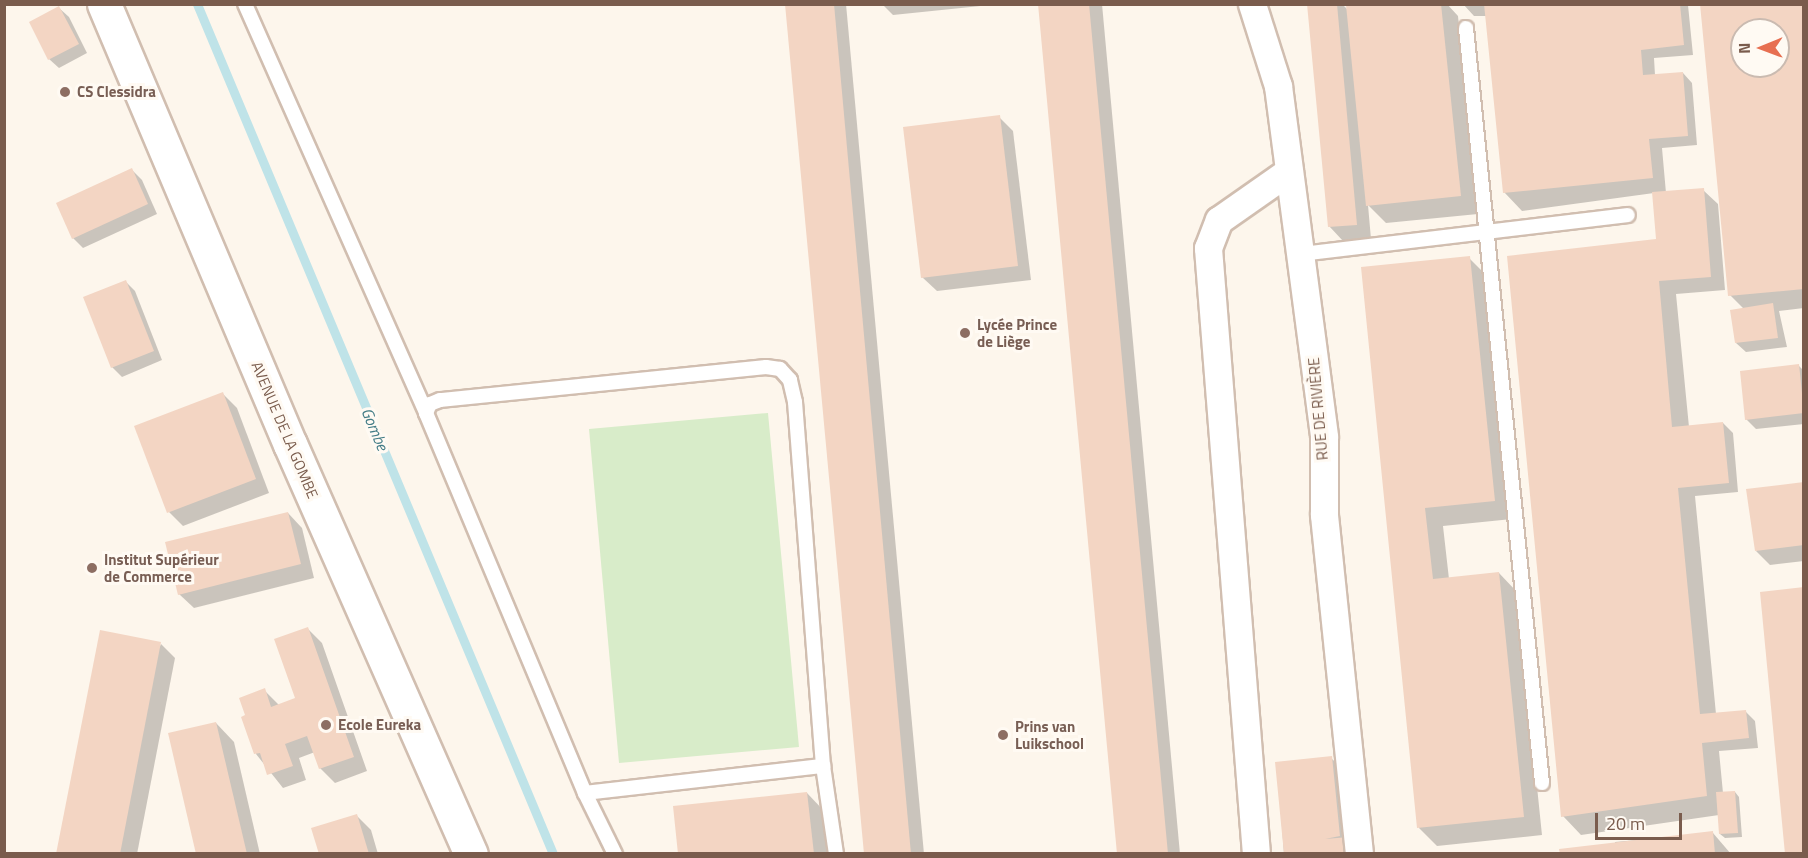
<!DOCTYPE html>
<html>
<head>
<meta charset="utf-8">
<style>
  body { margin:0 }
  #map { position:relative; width:1808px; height:858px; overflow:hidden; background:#fdf6ec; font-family:"Titillium Web",sans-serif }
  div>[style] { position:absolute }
  .green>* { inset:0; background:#d8ecc9 }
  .shadow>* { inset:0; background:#0003 }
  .stream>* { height:9px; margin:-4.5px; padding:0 4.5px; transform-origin:4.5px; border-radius:4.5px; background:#bfe3e8 }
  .building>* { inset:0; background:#f3d5c3 }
  .roads { filter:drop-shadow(2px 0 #d1beb0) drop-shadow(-2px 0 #d1beb0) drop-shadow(0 2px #d1beb0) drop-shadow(0 -2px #d1beb0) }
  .lane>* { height:14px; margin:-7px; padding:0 7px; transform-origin:7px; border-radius:7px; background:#fff }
  .street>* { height:27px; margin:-13.5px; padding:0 13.5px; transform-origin:13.5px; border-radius:13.5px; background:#fff }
  .secondary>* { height:33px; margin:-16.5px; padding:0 16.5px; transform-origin:16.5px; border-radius:16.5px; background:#fff }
  .dots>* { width:16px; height:16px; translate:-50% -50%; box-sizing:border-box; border:3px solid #fffaf3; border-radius:50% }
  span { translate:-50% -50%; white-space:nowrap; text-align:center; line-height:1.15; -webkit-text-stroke:6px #fffaf3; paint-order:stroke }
  .education-label { font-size:15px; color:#785e54; font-weight:700 }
  .left { translate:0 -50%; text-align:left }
  .street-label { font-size:15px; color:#7a5c4d }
  .water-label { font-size:16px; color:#437c86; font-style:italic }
  .frame { position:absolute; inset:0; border:6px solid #7a5c4d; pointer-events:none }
  .north { position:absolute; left:1730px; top:18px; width:60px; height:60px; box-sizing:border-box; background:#fffaf3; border:2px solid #cabbb1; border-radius:50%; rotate:269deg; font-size:16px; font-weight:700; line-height:24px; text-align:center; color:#7a5c4d }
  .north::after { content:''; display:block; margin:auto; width:21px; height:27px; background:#e76f51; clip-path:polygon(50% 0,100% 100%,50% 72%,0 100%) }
  .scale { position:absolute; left:1595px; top:813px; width:87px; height:27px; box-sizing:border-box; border:3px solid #7a5c4d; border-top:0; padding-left:8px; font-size:18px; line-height:21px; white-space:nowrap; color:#7a5c4d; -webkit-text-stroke:4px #fffaf3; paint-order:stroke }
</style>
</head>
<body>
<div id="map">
  <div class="green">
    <div style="clip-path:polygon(768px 413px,799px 747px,619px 763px,589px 429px)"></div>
  </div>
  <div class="shadow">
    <div style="clip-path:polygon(786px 4px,846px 4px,924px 854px,866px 854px)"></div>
    <div style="clip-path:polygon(882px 4px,1000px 4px,893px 15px)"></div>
    <div style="clip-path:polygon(1040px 4px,1102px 4px,1180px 854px,1118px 854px)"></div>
    <div style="clip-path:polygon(1309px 4px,1342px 4px,1348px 10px,1369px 4px,1447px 4px,1458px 16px,1478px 214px,1386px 223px,1368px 205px,1371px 239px,1343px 241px,1329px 226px)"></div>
    <div style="clip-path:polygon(1463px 4px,1688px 5px,1693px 55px,1654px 58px,1655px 75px,1683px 73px,1692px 83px,1697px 145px,1662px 148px,1666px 193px,1703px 190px,1718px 204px,1725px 290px,1676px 294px,1689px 427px,1723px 423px,1733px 433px,1738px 492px,1695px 496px,1716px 714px,1746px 712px,1755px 721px,1758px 748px,1719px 751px,1723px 793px,1735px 792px,1739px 797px,1742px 837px,1725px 838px,1720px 834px,1719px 815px,1581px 835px,1563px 816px,1657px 244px,1654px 193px,1522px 211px,1504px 192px,1487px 16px,1474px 16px)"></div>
    <div style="clip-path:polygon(evenodd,1701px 4px,1804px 4px,1804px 308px,1779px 311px,1787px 347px,1746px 352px,1736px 343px,1744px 309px,1730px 295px,1701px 4px,1742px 30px,1778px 30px,1778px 66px,1742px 66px,1742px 30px)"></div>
    <div style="clip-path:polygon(59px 8px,69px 17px,87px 53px,59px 68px,49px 59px)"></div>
    <div style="clip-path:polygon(999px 117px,1013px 131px,1031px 280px,937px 291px,922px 277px)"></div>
    <div style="clip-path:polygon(132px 170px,142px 180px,157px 214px,83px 248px,73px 238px)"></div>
    <div style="clip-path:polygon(1469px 258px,1487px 276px,1512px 519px,1443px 526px,1449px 579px,1499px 573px,1517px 592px,1542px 835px,1437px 846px,1419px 828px,1362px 269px)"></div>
    <div style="clip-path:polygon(125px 281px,135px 291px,162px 360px,122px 377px,112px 367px)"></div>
    <div style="clip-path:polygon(1799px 366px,1804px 371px,1804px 424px,1756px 429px,1746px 419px)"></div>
    <div style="clip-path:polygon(223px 394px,237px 408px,269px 493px,183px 526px,169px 512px)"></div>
    <div style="clip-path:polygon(1804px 483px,1804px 561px,1770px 565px,1756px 551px)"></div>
    <div style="clip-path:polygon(288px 513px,302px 528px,314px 578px,194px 608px,179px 594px)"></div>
    <div style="clip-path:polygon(308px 629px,322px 643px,367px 771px,335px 783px,320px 768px,315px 752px,299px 758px,306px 780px,283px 788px,256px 754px,264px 690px,279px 705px,297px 699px)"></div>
    <div style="clip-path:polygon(161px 644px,175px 658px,137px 854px,58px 854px)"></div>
    <div style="clip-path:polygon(216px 723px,234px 742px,260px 854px,198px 854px)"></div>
    <div style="clip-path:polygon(1331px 758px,1346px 772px,1363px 854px,1284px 854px,1277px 763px)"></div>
    <div style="clip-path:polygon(807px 793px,825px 812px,829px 854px,680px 854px)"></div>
    <div style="clip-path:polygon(357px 816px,371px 830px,378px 854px,320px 854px)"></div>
    <div style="clip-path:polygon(1713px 833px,1731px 854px,1561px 854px,1615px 846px,1615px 842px)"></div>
  </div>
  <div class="stream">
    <div style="left:197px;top:4px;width:922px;rotate:67.27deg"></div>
  </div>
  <div class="building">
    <div style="clip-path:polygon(785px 4px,834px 4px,911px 854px,864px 854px)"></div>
    <div style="clip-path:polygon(1038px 4px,1089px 4px,1168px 854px,1117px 854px)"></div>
    <div style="clip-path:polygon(1307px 4px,1337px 4px,1357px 225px,1328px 227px)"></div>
    <div style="clip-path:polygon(1441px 4px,1461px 196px,1366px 206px,1346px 5px)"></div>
    <div style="clip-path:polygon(1484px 4px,1680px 4px,1684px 45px,1641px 50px,1643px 75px,1683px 72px,1688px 136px,1649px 139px,1653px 178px,1503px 193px)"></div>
    <div style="clip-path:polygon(evenodd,1700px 4px,1804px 4px,1804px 289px,1728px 296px,1700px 4px,1742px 30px,1778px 30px,1778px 66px,1742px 66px,1742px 30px)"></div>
    <div style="clip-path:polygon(59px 6px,79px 44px,48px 60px,29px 22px)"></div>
    <div style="clip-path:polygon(1000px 115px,1018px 266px,921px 278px,903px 127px)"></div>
    <div style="clip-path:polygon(132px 168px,148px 204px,72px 239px,56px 203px)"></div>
    <div style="clip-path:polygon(1704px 188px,1711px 277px,1659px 281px,1672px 427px,1723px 422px,1729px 483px,1678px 488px,1700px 714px,1746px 710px,1749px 738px,1702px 743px,1707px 796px,1561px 817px,1507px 256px,1656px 239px,1652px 192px)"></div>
    <div style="clip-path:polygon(1470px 256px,1495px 501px,1425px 508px,1433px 579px,1499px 572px,1524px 817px,1417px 828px,1361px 267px)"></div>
    <div style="clip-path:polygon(126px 280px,154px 351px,111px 368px,83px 297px)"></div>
    <div style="clip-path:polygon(1773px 303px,1778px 338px,1735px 343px,1730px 310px)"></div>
    <div style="clip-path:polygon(1799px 364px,1804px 413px,1745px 420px,1740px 371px)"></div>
    <div style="clip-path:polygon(223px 392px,256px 479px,167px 513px,134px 426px)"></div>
    <div style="clip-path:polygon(1804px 482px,1804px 545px,1755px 551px,1746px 489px)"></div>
    <div style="clip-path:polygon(288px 512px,301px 564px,178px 595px,165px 542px)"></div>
    <div style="clip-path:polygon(1804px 587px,1804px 854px,1785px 854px,1760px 592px)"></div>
    <div style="clip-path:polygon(308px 627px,354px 757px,319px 769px,307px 736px,285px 744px,293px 766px,267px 775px,260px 753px,254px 754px,241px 717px,245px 715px,239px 698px,265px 688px,271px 707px,295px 698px,274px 639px)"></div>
    <div style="clip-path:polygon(100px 630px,161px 642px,120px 854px,56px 854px)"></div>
    <div style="clip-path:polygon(216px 722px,247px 854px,196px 854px,168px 733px)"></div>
    <div style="clip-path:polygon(1332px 756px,1340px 836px,1325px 839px,1349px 837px,1350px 854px,1284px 854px,1275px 762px)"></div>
    <div style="clip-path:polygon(1735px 791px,1738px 833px,1719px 834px,1716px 792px)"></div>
    <div style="clip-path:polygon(807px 792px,814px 854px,678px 854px,673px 806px)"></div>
    <div style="clip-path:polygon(357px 814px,369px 854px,319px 854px,311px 828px)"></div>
    <div style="clip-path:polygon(1713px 831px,1715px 854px,1560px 854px,1559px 849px)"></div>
  </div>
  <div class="roads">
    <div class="lane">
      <div style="left:245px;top:4px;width:447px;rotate:66.1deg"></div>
      <div style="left:1466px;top:28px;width:759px;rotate:84.25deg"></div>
      <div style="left:1301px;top:254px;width:329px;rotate:-6.8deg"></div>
      <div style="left:823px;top:766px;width:89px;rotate:81.6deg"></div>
      <div style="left:585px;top:793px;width:240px;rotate:-6.5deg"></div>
      <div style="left:823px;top:766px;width:365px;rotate:-94.4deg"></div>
      <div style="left:795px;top:402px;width:23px;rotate:-103deg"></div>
      <div style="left:790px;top:380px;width:15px;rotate:-132deg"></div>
      <div style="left:780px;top:369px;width:14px;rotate:-172deg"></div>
      <div style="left:766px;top:367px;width:328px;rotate:174.2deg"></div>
      <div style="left:440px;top:400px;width:11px;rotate:158deg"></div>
      <div style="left:430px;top:404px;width:10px;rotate:114deg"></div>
      <div style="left:426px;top:413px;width:412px;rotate:67.3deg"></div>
      <div style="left:585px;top:793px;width:68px;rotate:63.8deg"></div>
    </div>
    <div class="street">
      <div style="left:1252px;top:4px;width:86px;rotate:72.4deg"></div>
      <div style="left:1278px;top:86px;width:354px;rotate:82.5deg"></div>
      <div style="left:1324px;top:437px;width:78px;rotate:90deg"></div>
      <div style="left:1324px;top:515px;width:341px;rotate:84.1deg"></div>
      <div style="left:1256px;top:854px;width:608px;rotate:-94.53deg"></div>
      <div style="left:1208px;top:248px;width:30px;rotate:-69deg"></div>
      <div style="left:1219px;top:220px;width:85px;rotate:-35deg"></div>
    </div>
    <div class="secondary">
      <div style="left:104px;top:4px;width:478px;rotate:67.1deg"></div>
      <div style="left:290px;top:444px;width:448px;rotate:66.2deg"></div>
    </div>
  </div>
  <div class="dots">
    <div style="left:65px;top:92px;background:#8d6e63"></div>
    <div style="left:965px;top:333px;background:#8d6e63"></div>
    <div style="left:92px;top:568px;background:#8d6e63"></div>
    <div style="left:326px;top:725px;background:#8d6e63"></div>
    <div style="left:1003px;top:735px;background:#8d6e63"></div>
  </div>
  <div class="education-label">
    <span class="left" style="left:77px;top:92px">CS Clessidra</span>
    <span class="left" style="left:977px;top:333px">Lycée Prince<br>de Liège</span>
    <span class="left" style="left:104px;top:568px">Institut Supérieur<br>de Commerce</span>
    <span class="left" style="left:338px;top:725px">Ecole Eureka</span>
    <span class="left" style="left:1015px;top:735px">Prins van<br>Luikschool</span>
  </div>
  <div class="street-label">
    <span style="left:1318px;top:409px;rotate:-95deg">RUE DE RIVIÈRE</span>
    <span style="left:285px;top:430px;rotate:67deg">AVENUE DE LA GOMBE</span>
  </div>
  <div class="water-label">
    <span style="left:375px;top:429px;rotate:67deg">Gombe</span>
  </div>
  <div class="frame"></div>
  <div class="north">N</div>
  <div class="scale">20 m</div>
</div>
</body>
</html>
